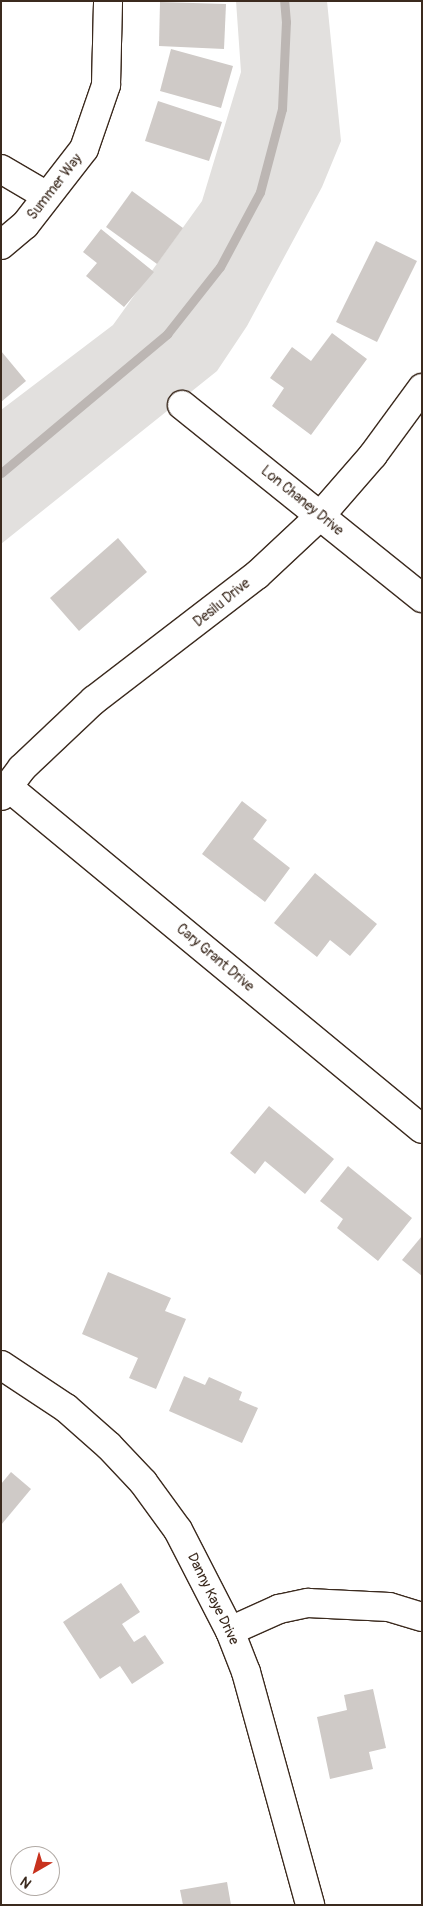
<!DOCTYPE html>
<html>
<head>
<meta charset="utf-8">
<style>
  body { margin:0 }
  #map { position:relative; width:423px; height:1906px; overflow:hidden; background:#fff; font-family:Pangolin,sans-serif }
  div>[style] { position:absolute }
  .green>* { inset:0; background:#e2e0de }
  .stream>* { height:9px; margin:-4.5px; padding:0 4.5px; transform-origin:4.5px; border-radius:4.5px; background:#bcb6b3 }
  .building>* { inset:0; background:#cfcac7 }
  .roads { filter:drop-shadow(1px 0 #3b2a1e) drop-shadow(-1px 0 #3b2a1e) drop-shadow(0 1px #3b2a1e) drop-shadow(0 -1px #3b2a1e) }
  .minor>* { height:28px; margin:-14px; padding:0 14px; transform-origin:14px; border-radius:14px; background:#fff }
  span { translate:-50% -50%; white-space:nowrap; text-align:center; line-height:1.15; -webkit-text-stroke:5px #fff; paint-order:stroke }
  .street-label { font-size:14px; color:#3b2a1e }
  .frame { position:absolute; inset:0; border:2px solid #3b2a1e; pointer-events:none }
  .north { position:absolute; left:10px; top:1846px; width:50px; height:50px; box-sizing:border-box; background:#fff; border:1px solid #b1aaa5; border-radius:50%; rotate:218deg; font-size:14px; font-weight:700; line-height:20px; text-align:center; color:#3b2a1e }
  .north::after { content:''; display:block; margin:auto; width:18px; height:22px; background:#c8321e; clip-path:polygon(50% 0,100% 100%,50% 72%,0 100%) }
</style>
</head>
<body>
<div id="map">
  <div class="green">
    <div style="clip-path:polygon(236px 1px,327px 1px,341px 141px,322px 187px,247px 326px,217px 371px,1px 544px,1px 410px,113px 325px,202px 201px,241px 72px)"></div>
  </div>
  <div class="stream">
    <div style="left:1px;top:473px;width:217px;rotate:-39.9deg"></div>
    <div style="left:167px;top:334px;width:85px;rotate:-51.7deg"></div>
    <div style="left:220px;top:267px;width:85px;rotate:-61.9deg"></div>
    <div style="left:260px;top:192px;width:86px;rotate:-75.2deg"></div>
    <div style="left:282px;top:109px;width:87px;rotate:-87.4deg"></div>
    <div style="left:286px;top:22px;width:21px;rotate:-95deg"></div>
  </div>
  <div class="building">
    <div style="clip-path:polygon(160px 2px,226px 4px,224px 49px,159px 46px)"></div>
    <div style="clip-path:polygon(171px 49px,233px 66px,221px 108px,160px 91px)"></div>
    <div style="clip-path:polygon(158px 101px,222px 122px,209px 161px,145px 141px)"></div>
    <div style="clip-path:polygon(132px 191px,183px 228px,157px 264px,106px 227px)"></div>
    <div style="clip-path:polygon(101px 229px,154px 272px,124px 307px,86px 276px,97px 263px,83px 252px)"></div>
    <div style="clip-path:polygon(376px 241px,417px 261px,377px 342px,336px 322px)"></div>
    <div style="clip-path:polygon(332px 333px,367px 359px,311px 435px,272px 406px,284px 388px,270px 378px,292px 347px,311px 361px)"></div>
    <div style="clip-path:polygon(1px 351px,26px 381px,1px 402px)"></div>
    <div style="clip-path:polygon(118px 538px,147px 572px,79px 631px,50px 598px)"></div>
    <div style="clip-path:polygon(242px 801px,267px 820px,253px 839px,290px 868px,265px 902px,202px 854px)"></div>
    <div style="clip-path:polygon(315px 873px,377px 924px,350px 956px,330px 940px,317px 957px,274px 923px)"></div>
    <div style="clip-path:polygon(269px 1106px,334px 1159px,305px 1194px,265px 1161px,255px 1174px,230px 1153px)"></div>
    <div style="clip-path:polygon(348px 1166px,412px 1218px,378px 1261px,337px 1228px,343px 1219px,320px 1201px)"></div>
    <div style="clip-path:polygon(422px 1236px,422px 1276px,402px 1260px)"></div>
    <div style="clip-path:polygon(108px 1272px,171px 1298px,165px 1311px,186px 1319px,156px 1389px,129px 1378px,138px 1358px,82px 1334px)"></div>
    <div style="clip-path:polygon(184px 1376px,205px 1385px,209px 1377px,242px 1392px,239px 1400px,258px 1408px,242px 1443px,169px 1411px)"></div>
    <div style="clip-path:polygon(11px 1472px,31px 1489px,1px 1525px,1px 1484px)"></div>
    <div style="clip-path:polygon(121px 1583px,140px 1612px,122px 1624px,134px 1642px,145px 1635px,164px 1663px,132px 1684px,120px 1666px,100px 1679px,63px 1622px)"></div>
    <div style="clip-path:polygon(373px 1689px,386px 1748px,369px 1752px,373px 1769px,330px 1779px,317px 1717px,347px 1710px,344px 1695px)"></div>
    <div style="clip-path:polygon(227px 1882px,231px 1905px,183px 1905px,180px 1890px)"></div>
  </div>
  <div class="roads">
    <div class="minor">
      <div style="left:1px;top:169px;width:53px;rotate:30.4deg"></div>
      <div style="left:1px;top:245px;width:31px;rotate:-40deg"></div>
      <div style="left:25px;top:225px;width:96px;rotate:-52.2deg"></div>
      <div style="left:84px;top:149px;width:68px;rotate:-71deg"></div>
      <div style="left:106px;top:85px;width:84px;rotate:-88.6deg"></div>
      <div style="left:182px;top:405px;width:308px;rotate:38.8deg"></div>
      <div style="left:8px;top:787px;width:537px;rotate:39.56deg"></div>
      <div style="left:1px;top:796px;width:35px;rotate:-53deg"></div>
      <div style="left:22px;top:768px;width:99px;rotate:-43.4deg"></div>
      <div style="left:94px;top:700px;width:205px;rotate:-37.5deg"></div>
      <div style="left:257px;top:575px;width:86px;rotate:-43.1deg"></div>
      <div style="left:320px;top:516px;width:81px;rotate:-49deg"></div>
      <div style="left:373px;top:455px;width:83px;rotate:-53.8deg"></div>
      <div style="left:1px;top:1365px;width:78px;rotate:33.5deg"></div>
      <div style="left:66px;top:1408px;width:57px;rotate:41.5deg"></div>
      <div style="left:109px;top:1446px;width:50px;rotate:46.6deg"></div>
      <div style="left:143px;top:1482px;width:59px;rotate:53.9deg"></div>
      <div style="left:178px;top:1530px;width:114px;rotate:62.8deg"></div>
      <div style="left:230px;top:1631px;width:44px;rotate:68.7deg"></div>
      <div style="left:246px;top:1672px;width:242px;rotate:74.6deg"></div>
      <div style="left:230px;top:1631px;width:54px;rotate:-24.2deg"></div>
      <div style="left:279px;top:1609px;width:30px;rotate:-12deg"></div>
      <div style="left:308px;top:1603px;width:81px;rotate:2.8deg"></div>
      <div style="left:389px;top:1607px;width:34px;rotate:17deg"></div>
    </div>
  </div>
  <div class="street-label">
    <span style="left:55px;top:187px;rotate:-52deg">Summer Way</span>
    <span style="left:302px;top:501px;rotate:39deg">Lon Chaney Drive</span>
    <span style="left:222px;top:603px;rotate:-39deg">Desilu Drive</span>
    <span style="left:215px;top:958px;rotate:40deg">Cary Grant Drive</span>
    <span style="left:213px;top:1599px;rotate:64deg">Danny Kaye Drive</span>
  </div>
  <div class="frame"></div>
  <div class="north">N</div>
</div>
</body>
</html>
